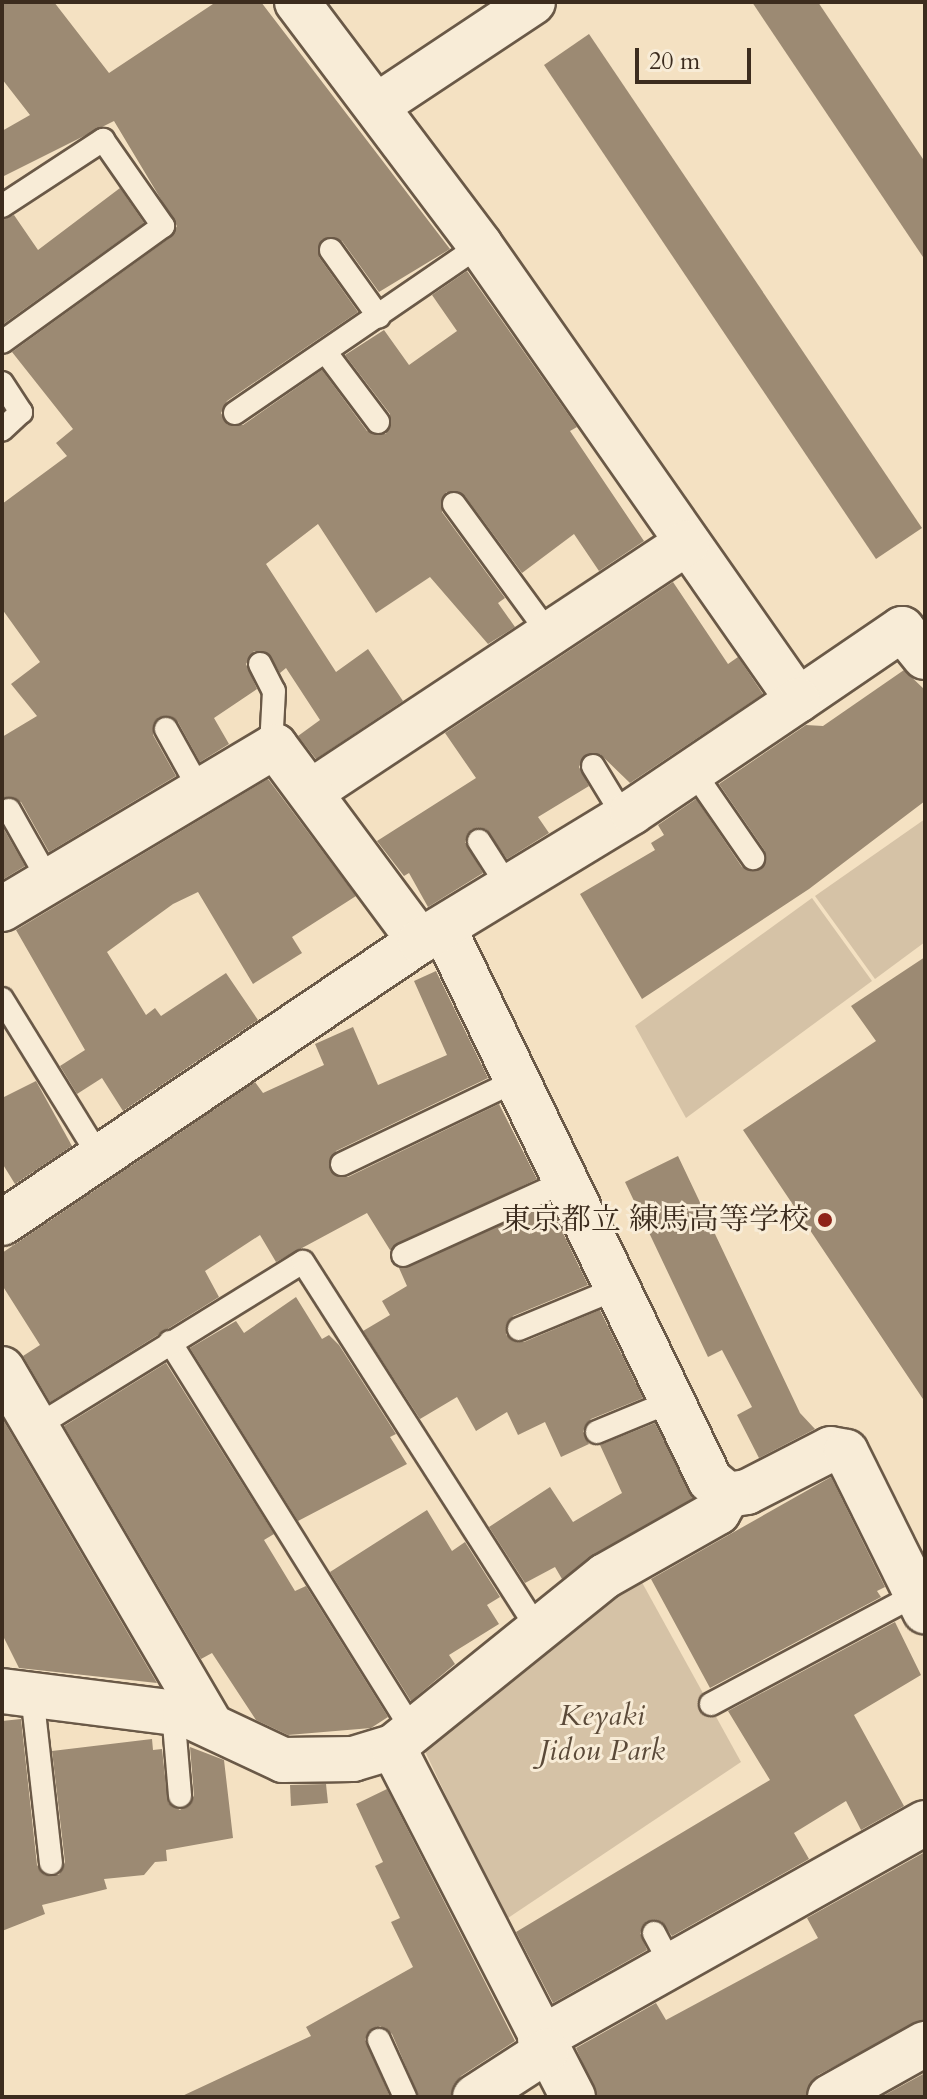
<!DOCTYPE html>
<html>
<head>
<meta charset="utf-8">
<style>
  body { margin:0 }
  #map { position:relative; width:927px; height:2099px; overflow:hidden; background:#f4e1c2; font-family:Cardo,"Noto Serif JP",serif }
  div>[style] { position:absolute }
  .green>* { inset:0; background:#d5c2a6 }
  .building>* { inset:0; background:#9c8a73 }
  .roads { filter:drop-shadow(2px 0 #6a5947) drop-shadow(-2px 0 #6a5947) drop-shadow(0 2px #6a5947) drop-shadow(0 -2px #6a5947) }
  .service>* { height:22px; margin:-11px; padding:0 11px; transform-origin:11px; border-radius:11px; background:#f8ecd7 }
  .minor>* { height:44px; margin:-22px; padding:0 22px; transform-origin:22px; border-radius:22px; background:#f8ecd7 }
  .tertiary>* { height:44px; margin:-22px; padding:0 22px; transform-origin:22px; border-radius:22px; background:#f8ecd7 }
  .dots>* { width:22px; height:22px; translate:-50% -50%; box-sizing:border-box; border:4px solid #f8ecd7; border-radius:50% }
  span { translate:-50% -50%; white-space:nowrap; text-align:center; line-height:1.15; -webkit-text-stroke:6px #f8ecd7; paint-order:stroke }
  .poi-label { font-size:30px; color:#3c2c1e }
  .right { translate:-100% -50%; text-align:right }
  .park-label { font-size:30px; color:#5b4a39; font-style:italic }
  .frame { position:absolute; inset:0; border:4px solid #3c2c1e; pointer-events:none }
  .scale { position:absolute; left:635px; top:48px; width:116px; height:36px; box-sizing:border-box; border:4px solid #3c2c1e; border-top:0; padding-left:10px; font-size:24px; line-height:28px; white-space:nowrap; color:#3c2c1e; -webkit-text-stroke:6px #f8ecd7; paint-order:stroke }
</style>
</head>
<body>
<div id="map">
  <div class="green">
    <div style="clip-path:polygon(925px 819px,925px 942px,875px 979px,815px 896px)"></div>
    <div style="clip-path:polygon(812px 898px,872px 981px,686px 1118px,635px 1026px)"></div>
    <div style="clip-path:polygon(639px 1577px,741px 1762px,505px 1920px,422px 1745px)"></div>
  </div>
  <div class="building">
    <div style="clip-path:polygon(2px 2px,54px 2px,109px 73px,216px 2px,261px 2px,450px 249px,379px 292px,342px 241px,322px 239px,319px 257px,358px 312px,227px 401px,221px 413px,228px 425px,243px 425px,322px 370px,367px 431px,386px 434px,390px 414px,345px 355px,384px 330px,409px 365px,457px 331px,432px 295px,467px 271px,577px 427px,570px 431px,644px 541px,599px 571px,574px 534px,522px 573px,465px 496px,446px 492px,442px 512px,505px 598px,498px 603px,515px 627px,488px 644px,430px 577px,376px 613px,318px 524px,266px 564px,336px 672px,368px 649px,403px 701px,316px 759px,298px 736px,320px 720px,286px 668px,280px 673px,268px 653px,254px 651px,246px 664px,257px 689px,214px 718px,229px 744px,200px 762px,178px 722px,159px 717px,153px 735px,176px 776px,49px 852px,21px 802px,2px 798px,2px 737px,37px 716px,11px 684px,40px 662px,2px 609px,2px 504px,67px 456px,56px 443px,73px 429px,12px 352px,171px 237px,177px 226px,114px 121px,2px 177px,2px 131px,30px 115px,2px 79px)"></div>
    <div style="clip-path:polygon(752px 2px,818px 2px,925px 162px,925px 260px)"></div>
    <div style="clip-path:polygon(589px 34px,922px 528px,876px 559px,544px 65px)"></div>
    <div style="clip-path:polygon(120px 188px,144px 223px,2px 325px,2px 220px,14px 215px,38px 250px)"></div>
    <div style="clip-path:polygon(673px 582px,728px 664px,738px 657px,763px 694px,630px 783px,600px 754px,585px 755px,579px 767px,589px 786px,538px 817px,549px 833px,507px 859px,486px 829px,472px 829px,465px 842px,483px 873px,428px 907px,409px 873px,404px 876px,377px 841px,476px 778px,445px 733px)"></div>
    <div style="clip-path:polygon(904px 670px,925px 690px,925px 801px,809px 889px,642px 999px,580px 894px,655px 850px,651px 843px,664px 835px,658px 825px,696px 799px,742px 867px,760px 870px,765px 851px,719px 784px,806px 725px,823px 726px)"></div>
    <div style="clip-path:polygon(268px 779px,356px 896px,292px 937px,302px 953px,253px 984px,198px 892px,173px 904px,107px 952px,146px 1015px,155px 1008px,161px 1016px,226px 973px,258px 1020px,123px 1111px,102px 1078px,77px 1094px,60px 1066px,85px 1050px,16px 930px)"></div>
    <div style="clip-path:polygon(2px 826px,25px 866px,2px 880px)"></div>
    <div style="clip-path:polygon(925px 957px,925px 1402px,743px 1130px,876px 1041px,851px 1006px)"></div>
    <div style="clip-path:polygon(436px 971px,488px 1078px,336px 1151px,330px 1171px,348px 1177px,499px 1104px,537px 1179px,390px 1250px,367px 1213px,276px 1262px,260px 1235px,205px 1271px,219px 1297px,50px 1402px,23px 1356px,40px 1345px,2px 1285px,2px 1253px,255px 1082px,263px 1093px,324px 1065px,315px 1044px,353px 1027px,378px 1085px,447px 1055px,414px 981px)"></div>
    <div style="clip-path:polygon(36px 1081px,72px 1146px,15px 1184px,2px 1163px,2px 1098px)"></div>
    <div style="clip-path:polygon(678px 1156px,800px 1413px,815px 1429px,759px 1458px,737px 1415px,752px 1407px,722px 1350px,708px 1357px,625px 1182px)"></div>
    <div style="clip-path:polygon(549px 1204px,588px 1285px,513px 1316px,506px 1335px,524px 1342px,600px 1310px,643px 1398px,591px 1419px,583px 1431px,589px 1444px,561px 1457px,545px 1422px,518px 1435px,507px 1412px,476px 1431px,457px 1397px,420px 1419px,363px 1331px,390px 1315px,382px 1301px,407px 1286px,399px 1268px)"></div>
    <div style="clip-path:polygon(296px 1297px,322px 1339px,329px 1335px,339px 1345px,396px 1434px,390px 1437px,407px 1464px,298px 1521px,190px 1348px,236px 1321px,244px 1333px)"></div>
    <div style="clip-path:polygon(166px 1363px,274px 1534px,264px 1540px,295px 1591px,306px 1586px,388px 1717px,371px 1728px,288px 1735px,256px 1720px,212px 1653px,201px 1659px,64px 1426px)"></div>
    <div style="clip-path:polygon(2px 1418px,157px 1683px,19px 1668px,2px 1634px)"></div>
    <div style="clip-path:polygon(655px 1423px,693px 1498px,562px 1579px,555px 1567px,525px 1583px,489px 1527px,550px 1487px,573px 1522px,622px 1493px,600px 1445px)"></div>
    <div style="clip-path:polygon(831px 1477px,885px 1587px,877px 1591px,881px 1597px,710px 1688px,651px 1579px)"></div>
    <div style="clip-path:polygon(427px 1510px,452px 1551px,465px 1542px,500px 1597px,487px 1605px,499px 1624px,449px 1655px,455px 1664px,411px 1701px,330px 1572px)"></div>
    <div style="clip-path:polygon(895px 1622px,921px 1675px,854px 1715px,904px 1806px,861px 1830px,846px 1801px,794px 1833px,809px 1859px,672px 1936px,661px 1921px,647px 1921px,640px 1933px,647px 1950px,553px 2003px,516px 1932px,770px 1780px,728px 1711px)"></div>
    <div style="clip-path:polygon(21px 1719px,37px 1865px,45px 1875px,59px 1875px,65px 1862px,52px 1751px,152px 1739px,153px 1750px,162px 1749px,168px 1803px,180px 1810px,194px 1796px,190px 1747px,224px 1760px,233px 1838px,166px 1850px,167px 1861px,155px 1862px,144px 1875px,104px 1879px,107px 1889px,42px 1905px,45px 1914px,2px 1931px,2px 1721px)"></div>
    <div style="clip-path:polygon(326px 1784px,328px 1803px,291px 1806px,290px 1785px)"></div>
    <div style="clip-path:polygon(387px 1789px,515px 2041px,461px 2076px,450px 2097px,419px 2097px,392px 2034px,380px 2026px,365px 2039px,390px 2097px,180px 2097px,311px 2036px,306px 2027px,413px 1967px,391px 1922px,400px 1918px,375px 1866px,383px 1862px,356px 1804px)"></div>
    <div style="clip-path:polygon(925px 1852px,925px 2019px,818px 2075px,805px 2097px,598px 2097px,576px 2048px,656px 2003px,666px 2020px,818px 1938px,807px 1918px)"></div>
    <div style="clip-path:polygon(925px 2073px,925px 2097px,881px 2097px)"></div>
  </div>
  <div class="roads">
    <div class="service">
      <div style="left:2px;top:206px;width:121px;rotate:-33.2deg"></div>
      <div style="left:103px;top:140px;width:105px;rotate:55.1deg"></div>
      <div style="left:163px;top:226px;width:198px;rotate:144.2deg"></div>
      <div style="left:331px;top:250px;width:82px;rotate:54.4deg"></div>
      <div style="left:327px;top:354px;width:85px;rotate:53.1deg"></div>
      <div style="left:2px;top:383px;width:35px;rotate:57deg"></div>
      <div style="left:21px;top:412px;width:26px;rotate:137deg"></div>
      <div style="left:235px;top:413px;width:297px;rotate:-34.4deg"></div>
      <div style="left:454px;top:504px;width:161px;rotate:53.8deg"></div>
      <div style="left:260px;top:664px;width:30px;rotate:63deg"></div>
      <div style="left:274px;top:691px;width:56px;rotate:93.1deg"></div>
      <div style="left:166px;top:729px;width:70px;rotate:60.9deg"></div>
      <div style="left:593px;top:766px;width:60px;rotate:58.7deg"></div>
      <div style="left:693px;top:771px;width:106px;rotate:55.4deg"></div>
      <div style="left:9px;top:810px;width:81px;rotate:60.6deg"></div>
      <div style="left:479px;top:841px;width:56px;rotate:57.4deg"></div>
      <div style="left:2px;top:999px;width:188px;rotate:58.3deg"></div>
      <div style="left:342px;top:1164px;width:194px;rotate:-25.6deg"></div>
      <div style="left:403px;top:1255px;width:179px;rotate:-24.4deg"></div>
      <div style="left:519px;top:1329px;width:107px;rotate:-22.5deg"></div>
      <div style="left:170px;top:1342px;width:459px;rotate:58deg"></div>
      <div style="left:37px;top:1426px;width:312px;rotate:-31.7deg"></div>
      <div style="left:303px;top:1262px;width:437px;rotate:57.4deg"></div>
      <div style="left:597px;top:1432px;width:81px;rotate:-22.5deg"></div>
      <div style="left:32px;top:1694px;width:170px;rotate:83.6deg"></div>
      <div style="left:711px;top:1704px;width:234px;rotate:-28.1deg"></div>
      <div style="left:173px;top:1712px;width:84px;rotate:85.2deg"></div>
      <div style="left:654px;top:1933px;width:36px;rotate:62deg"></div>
      <div style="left:379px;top:2040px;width:63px;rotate:65.5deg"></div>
    </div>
    <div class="minor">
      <div style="left:297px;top:2px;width:304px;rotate:53deg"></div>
      <div style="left:480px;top:245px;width:555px;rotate:55.05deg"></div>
      <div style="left:798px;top:700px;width:126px;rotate:-34.3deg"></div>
      <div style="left:902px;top:629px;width:36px;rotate:51deg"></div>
      <div style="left:312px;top:791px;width:450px;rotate:-33.5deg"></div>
      <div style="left:2px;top:909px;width:318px;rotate:-30.8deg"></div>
      <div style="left:275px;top:746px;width:243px;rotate:53.4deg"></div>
      <div style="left:444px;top:929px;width:612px;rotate:64.23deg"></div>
      <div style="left:710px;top:1480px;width:23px;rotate:40deg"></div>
      <div style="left:728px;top:1495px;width:19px;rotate:-9deg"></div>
      <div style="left:747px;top:1492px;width:94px;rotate:-27.1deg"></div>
      <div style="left:831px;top:1449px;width:15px;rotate:11deg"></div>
      <div style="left:846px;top:1452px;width:178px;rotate:63.6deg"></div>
      <div style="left:2px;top:1223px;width:504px;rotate:-34.01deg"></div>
      <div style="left:420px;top:941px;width:248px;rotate:-31.3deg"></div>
      <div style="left:632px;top:812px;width:200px;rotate:-34deg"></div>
      <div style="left:2px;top:1369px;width:407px;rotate:59.6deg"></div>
      <div style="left:2px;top:1691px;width:184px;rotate:7.2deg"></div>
      <div style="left:185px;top:1714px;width:108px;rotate:25.1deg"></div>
      <div style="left:283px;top:1760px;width:70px;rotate:-0.8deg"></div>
      <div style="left:353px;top:1759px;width:42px;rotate:-16.7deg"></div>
      <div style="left:393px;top:1747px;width:394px;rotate:62.8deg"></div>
      <div style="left:393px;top:1747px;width:272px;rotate:-38.9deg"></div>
      <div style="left:605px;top:1576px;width:130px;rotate:-29.5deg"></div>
      <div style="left:718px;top:1512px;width:20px;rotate:-60deg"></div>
      <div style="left:540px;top:2039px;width:441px;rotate:-29.3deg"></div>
      <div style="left:475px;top:2097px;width:85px;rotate:-32.9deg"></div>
      <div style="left:830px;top:2097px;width:109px;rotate:-29.2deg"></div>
    </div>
    <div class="tertiary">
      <div style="left:378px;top:105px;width:186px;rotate:-33.6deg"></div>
    </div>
  </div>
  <div class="dots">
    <div style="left:825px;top:1220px;background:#8f2418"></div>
  </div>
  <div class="poi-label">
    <span class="right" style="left:809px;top:1220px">東京都立 練馬高等学校</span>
  </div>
  <div class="park-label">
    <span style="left:602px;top:1733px">Keyaki<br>Jidou Park</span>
  </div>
  <div class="frame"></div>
  <div class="scale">20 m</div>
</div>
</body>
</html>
